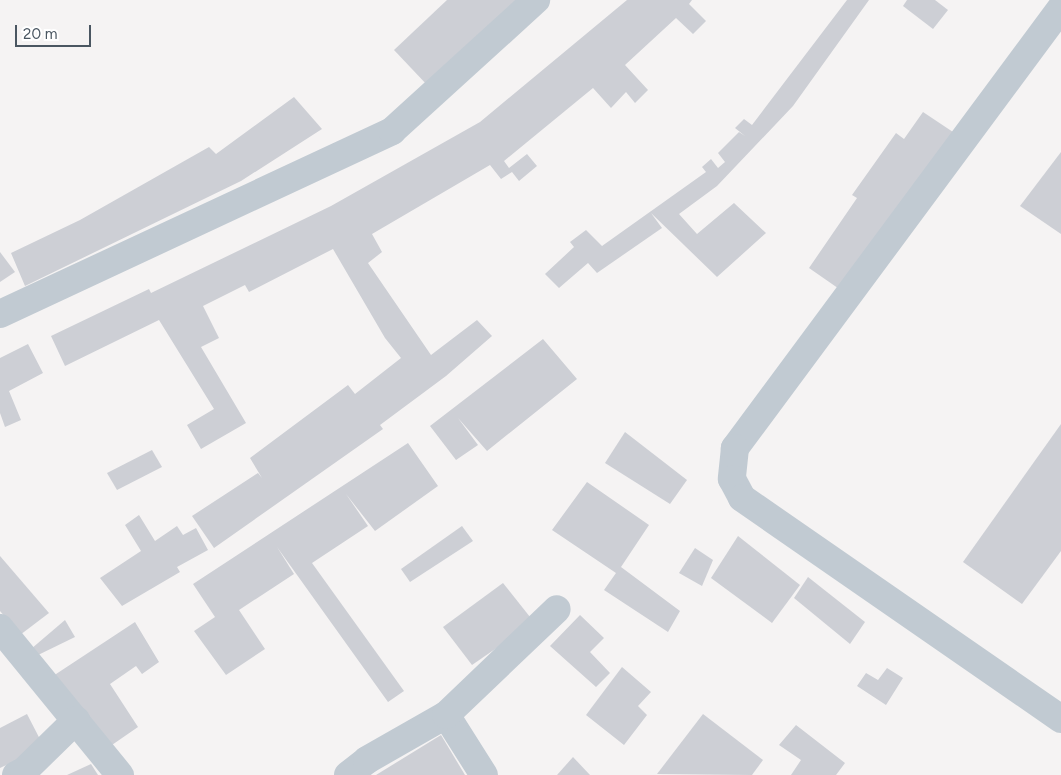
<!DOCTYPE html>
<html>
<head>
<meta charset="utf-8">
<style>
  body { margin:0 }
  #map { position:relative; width:1061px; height:775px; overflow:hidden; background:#f5f3f3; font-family:Figtree,sans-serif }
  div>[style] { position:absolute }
  .building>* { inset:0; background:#cdcfd5 }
  .street>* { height:28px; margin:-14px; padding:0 14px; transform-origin:14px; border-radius:14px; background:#c1cad2 }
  span { translate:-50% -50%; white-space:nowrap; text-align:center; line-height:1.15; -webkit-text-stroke:4px #fff; paint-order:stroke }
  .scale { position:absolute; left:15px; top:25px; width:76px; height:22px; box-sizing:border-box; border:2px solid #4a5661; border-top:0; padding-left:6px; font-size:15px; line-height:18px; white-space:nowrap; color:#4a5661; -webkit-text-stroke:4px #fff; paint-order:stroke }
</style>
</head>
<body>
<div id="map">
  <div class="building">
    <div style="clip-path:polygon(447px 0,518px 0,429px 87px,394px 50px)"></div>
    <div style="clip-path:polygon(627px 0,692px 0,689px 4px,706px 21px,693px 34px,676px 18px,625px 65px,648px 90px,635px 103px,626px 92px,611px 108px,593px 88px,504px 161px,509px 168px,527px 154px,537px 166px,519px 181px,512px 172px,501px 179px,490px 165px,372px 234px,382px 252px,368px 263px,431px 355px,477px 320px,492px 336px,446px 376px,380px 425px,383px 429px,214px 548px,192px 516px,258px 473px,262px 478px,250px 458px,348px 385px,355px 394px,401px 358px,385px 338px,333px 249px,249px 292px,245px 285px,203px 306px,219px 338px,201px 347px,246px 423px,201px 449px,187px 425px,214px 409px,159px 320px,65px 366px,51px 336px,149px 289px,151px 293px,331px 206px,480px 122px)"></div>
    <div style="clip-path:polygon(847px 0,869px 0,793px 106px,717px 186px,679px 214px,697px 234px,734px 203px,766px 233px,717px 277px,651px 213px,662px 228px,597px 273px,588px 263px,559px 288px,545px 274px,574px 247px,570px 242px,586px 230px,602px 246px,706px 172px,702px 167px,711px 159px,718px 168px,725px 162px,718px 153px,739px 132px,745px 136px,735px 128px,744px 119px,752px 125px)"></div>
    <div style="clip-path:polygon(907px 0,935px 0,948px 10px,933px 29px,903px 6px)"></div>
    <div style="clip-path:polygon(294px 97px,322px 129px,241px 181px,25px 286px,11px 253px,80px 220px,209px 147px,216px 154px)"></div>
    <div style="clip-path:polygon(923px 112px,956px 134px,845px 293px,809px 268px,857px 198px,852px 195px,896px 133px,904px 139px)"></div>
    <div style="clip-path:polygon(1061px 152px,1061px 234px,1020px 206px)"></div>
    <div style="clip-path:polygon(0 252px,15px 272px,0 282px)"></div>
    <div style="clip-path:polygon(543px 339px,577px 379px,487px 451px,458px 418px,478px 445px,456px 460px,430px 426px)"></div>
    <div style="clip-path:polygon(28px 344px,43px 373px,9px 391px,21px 420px,5px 427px,0 413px,0 358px)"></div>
    <div style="clip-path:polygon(1061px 424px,1061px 551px,1022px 604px,963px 562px)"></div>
    <div style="clip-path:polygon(625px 432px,687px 480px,670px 504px,605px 463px)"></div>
    <div style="clip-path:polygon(408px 443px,438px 486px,375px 531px,346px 494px,368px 526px,312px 563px,404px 691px,388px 702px,277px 547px,294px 574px,239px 610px,265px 649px,226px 675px,194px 631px,215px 617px,193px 584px)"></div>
    <div style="clip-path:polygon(152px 450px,162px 467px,117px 490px,107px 473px)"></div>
    <div style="clip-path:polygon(587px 482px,649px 525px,621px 567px,680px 611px,668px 632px,604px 590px,616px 573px,552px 530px)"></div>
    <div style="clip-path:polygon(139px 515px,155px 541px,177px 526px,183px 535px,196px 528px,208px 550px,177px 567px,180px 572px,122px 606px,100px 578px,141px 551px,125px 525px)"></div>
    <div style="clip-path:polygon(462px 526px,473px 541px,410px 582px,401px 569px)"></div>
    <div style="clip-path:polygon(738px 536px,800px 585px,772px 623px,711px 578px)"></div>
    <div style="clip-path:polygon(695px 548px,713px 560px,702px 586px,679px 573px)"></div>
    <div style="clip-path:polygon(0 556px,49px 613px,20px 635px,0 611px)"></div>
    <div style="clip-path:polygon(808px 577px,865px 622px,850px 644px,794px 598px)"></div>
    <div style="clip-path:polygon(503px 583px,534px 622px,472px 665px,443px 627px)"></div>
    <div style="clip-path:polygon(580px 615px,604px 638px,590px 652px,610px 673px,596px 687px,550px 646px)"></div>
    <div style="clip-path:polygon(65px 620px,75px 637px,36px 656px,31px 649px)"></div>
    <div style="clip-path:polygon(135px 622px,159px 662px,142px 674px,136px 666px,110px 684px,138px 727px,109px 747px,50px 678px)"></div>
    <div style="clip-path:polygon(622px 667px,651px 692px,638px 706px,647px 715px,624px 745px,586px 715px)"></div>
    <div style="clip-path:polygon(887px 668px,903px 678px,886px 705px,857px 686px,866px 673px,878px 680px)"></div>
    <div style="clip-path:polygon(27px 714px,44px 747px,0 768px,0 728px)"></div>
    <div style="clip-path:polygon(703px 714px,763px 760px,752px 775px,657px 774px)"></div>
    <div style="clip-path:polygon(796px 725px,845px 763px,836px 775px,791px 775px,801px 760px,779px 745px)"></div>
    <div style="clip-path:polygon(441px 735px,465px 775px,376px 775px)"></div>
    <div style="clip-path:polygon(573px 757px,590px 775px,557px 775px)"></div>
    <div style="clip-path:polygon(91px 764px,98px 775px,67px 775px)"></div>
  </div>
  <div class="street">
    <div style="left:1061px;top:8px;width:548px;rotate:126.54deg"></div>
    <div style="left:735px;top:448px;width:31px;rotate:96deg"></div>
    <div style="left:732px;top:479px;width:21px;rotate:62deg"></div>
    <div style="left:742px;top:498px;width:388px;rotate:34.7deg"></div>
    <div style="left:0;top:314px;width:433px;rotate:-25deg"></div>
    <div style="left:392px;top:131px;width:195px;rotate:-42.3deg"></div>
    <div style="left:0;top:628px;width:190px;rotate:50.8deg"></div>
    <div style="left:446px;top:715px;width:71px;rotate:57.7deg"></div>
    <div style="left:16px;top:775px;width:9px;rotate:-27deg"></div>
    <div style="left:24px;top:771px;width:73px;rotate:-44.4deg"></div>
    <div style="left:348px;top:775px;width:24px;rotate:-38deg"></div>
    <div style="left:367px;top:760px;width:91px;rotate:-29.7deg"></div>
    <div style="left:446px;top:715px;width:153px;rotate:-43.7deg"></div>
  </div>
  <div class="scale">20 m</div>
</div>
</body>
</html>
